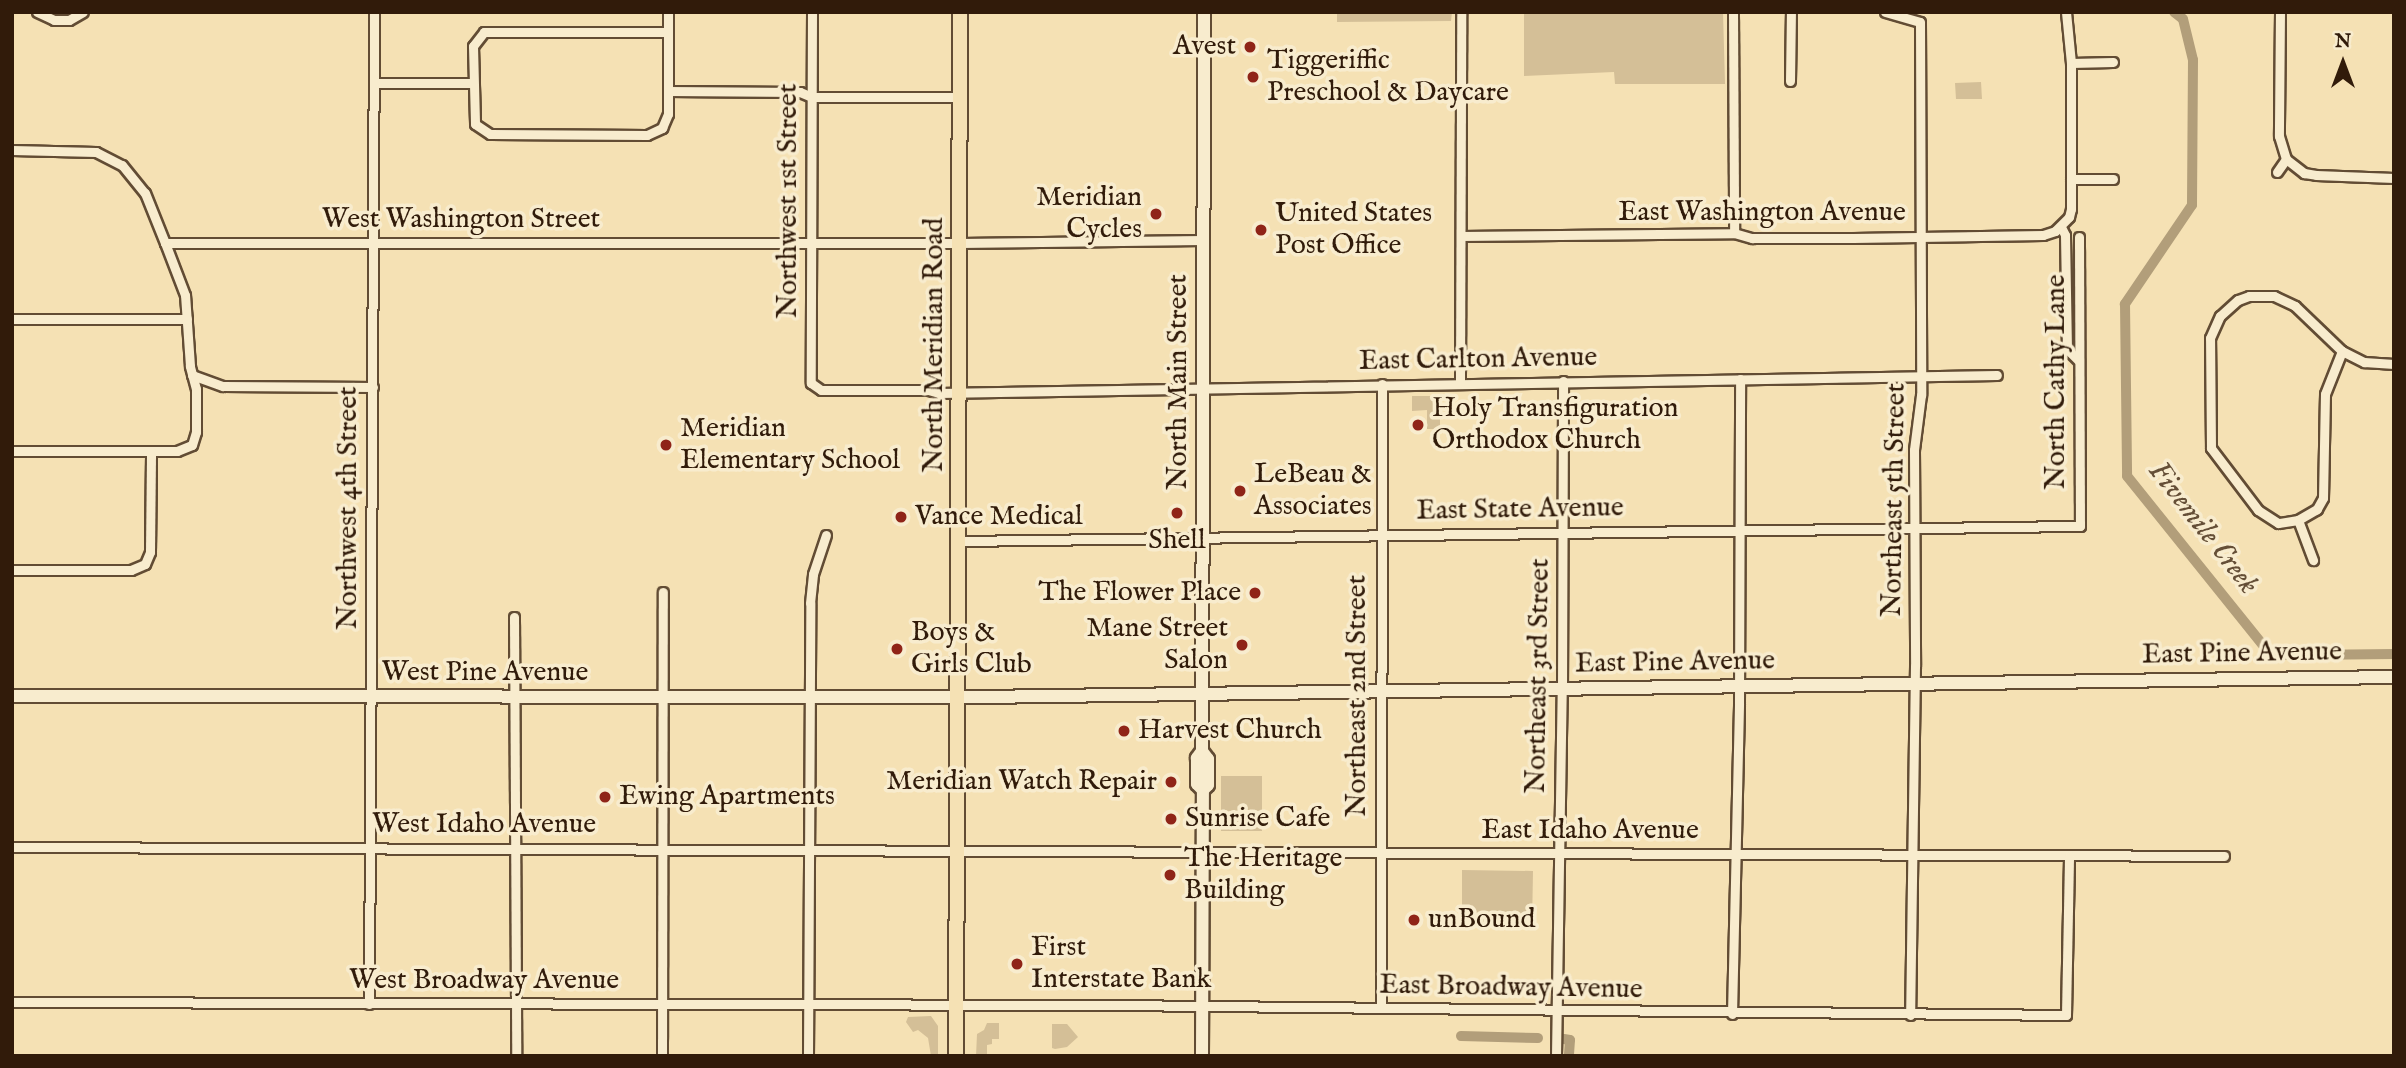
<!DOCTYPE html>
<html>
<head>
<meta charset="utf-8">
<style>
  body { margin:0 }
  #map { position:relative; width:2406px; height:1068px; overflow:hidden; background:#f5e1b4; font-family:"IM FELL English",serif }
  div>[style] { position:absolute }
  .green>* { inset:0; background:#d4bf97 }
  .canal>* { height:10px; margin:-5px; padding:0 5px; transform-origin:5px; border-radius:5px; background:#b29e7a }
  .roads { filter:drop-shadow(2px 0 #624c34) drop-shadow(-2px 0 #624c34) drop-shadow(0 2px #624c34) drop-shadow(0 -2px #624c34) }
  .street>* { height:9px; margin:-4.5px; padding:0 4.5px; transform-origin:4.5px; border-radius:4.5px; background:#f8ecce }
  .secondary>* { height:12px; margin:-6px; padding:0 6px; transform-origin:6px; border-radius:6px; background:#f8ecce }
  .primary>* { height:14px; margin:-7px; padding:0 7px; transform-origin:7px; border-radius:7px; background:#f5e1b4 }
  .dots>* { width:19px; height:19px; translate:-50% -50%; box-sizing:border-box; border:4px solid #f8ecce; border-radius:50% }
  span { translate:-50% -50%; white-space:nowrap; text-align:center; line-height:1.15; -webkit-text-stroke:7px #f8ecce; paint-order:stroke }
  .poi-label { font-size:28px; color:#311b0a }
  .right { translate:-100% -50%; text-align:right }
  .left { translate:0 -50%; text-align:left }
  .street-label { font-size:28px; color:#311b0a }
  .water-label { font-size:30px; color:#654f37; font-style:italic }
  .frame { position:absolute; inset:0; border:14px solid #311b0a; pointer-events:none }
  .north { position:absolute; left:2308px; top:28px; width:70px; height:70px; -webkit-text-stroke:5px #f8ecce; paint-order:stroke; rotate:0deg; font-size:19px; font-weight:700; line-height:28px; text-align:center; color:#311b0a }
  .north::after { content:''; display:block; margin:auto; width:24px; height:32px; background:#311b0a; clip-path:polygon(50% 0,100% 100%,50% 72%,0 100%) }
</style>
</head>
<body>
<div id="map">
  <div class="green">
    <div style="clip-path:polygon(1337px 12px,1452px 12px,1451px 21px,1337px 22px)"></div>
    <div style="clip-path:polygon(1524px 12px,1723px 12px,1725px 84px,1615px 84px,1614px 72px,1524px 76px)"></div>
    <div style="clip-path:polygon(1981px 82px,1982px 99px,1956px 99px,1955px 83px)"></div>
    <div style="clip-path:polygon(1412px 396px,1452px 396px,1440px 401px,1440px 429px,1427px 429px,1427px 410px,1412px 411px)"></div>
    <div style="clip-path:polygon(1221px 776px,1262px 776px,1262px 831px,1221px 831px)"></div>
    <div style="clip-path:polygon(1462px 870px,1533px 871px,1532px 927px,1462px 926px)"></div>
    <div style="clip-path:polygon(931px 1016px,938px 1026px,938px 1056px,931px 1056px,928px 1038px,918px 1030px,913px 1032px,906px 1022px,908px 1017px)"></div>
    <div style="clip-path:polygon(987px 1023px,999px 1023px,999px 1039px,992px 1039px,992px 1044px,987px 1045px,987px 1056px,976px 1056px,977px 1034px,984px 1030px)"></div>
    <div style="clip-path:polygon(1052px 1024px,1067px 1024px,1078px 1037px,1067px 1047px,1055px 1049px,1052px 1048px)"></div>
  </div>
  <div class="canal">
    <div style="left:2174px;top:12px;width:11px;rotate:38deg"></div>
    <div style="left:2183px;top:19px;width:42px;rotate:76.3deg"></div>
    <div style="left:2193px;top:60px;width:145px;rotate:90.4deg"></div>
    <div style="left:2192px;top:205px;width:120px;rotate:124.1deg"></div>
    <div style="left:2125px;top:304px;width:172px;rotate:89.3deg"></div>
    <div style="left:2127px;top:476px;width:230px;rotate:51.2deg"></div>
    <div style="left:2271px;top:655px;width:14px"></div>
    <div style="left:2302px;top:655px;width:92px;rotate:-0.6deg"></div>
    <div style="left:1461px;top:1036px;width:77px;rotate:1.5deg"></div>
    <div style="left:1564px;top:1039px;width:6px;rotate:9deg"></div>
    <div style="left:1570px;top:1040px;width:16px;rotate:94deg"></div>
  </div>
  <div class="roads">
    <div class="street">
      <div style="left:37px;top:12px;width:19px;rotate:25deg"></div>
      <div style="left:54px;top:20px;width:15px"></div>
      <div style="left:69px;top:20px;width:16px;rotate:-30deg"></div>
      <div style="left:812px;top:12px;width:371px;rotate:90.2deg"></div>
      <div style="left:811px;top:383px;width:12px;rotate:35deg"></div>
      <div style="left:821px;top:390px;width:107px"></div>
      <div style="left:928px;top:390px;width:11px;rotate:15deg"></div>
      <div style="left:939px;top:393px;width:1058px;rotate:-0.97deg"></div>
      <div style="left:1733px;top:12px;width:221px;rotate:89.7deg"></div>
      <div style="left:1885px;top:12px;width:36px;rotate:16deg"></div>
      <div style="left:1920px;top:22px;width:373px;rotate:89.8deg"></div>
      <div style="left:1921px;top:395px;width:55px;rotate:97.3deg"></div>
      <div style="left:1914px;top:450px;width:216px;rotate:89.7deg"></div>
      <div style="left:1915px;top:666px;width:349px;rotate:90.8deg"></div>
      <div style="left:2280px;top:12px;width:124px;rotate:90.5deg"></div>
      <div style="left:2279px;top:136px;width:24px;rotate:73deg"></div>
      <div style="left:2286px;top:159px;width:23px;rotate:38deg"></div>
      <div style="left:2304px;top:173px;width:12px;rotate:9deg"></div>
      <div style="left:2316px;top:175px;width:78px;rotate:2.2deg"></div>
      <div style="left:668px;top:32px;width:184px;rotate:180deg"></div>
      <div style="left:484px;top:32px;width:18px;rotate:128deg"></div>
      <div style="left:473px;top:46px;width:78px;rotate:88.5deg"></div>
      <div style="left:475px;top:124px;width:18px;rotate:34deg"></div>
      <div style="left:490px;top:134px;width:157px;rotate:0.4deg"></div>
      <div style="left:647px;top:135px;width:17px;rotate:-25deg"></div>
      <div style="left:662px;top:128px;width:15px;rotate:-67deg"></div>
      <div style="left:668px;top:114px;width:102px;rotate:-90deg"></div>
      <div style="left:2071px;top:63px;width:42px;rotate:-1.4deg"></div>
      <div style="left:1790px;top:81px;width:69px;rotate:-89.2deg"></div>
      <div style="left:375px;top:83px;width:98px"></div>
      <div style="left:668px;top:91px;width:132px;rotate:0.4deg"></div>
      <div style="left:800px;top:92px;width:13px;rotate:23deg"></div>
      <div style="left:812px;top:97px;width:148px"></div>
      <div style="left:12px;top:150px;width:84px;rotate:1.4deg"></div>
      <div style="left:96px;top:152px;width:29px;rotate:27deg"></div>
      <div style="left:122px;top:165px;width:36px;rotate:51deg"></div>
      <div style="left:145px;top:193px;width:54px;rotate:68.2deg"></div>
      <div style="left:165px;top:243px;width:795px"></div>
      <div style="left:960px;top:243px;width:244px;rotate:-0.7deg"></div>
      <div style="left:2277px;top:172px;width:16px;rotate:-55deg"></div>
      <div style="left:2071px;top:179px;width:42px"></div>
      <div style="left:2061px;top:227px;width:9px;rotate:63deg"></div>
      <div style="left:2065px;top:235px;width:114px;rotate:89deg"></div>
      <div style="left:2067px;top:349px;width:17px;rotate:45deg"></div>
      <div style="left:1461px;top:236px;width:273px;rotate:-0.6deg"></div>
      <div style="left:1734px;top:233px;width:19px;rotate:16deg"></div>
      <div style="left:1752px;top:238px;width:101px"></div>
      <div style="left:1853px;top:238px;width:190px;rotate:-0.9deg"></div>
      <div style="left:2043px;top:235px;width:13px;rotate:-18deg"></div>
      <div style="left:2055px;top:231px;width:20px;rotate:-45deg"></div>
      <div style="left:2069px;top:217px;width:8px;rotate:-76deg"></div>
      <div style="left:2071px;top:209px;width:146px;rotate:-90deg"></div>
      <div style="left:2071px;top:63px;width:51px;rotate:-95.6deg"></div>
      <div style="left:12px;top:319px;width:175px"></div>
      <div style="left:2342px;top:351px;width:46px;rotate:111.6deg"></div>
      <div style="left:2325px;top:394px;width:104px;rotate:91.1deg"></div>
      <div style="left:2323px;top:498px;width:13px;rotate:119deg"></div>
      <div style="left:2317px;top:509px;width:22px;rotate:150deg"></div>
      <div style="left:2298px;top:520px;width:20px;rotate:171deg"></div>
      <div style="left:2278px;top:523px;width:24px;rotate:-147deg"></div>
      <div style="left:2258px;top:510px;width:78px;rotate:-127.2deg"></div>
      <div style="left:2211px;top:448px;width:110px;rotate:-90.5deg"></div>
      <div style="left:2210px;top:338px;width:24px;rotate:-66deg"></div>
      <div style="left:2220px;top:316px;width:24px;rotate:-42deg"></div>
      <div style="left:2238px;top:300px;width:12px;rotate:-20deg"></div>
      <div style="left:2249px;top:296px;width:25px"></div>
      <div style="left:2274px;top:296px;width:23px;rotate:25deg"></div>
      <div style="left:2295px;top:306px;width:65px;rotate:43.8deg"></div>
      <div style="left:2342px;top:351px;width:25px;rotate:27deg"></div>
      <div style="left:2364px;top:362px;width:30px;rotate:4deg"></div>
      <div style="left:192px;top:375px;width:33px;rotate:20deg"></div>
      <div style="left:223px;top:386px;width:150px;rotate:0.4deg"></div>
      <div style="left:1460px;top:384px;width:372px;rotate:-89.8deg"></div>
      <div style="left:12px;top:451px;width:165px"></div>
      <div style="left:177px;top:451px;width:16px;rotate:-22deg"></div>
      <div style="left:192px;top:445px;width:14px;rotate:-73deg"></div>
      <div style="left:196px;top:432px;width:43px;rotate:-90deg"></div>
      <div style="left:196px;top:389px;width:24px;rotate:-105deg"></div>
      <div style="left:190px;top:366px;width:71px;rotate:-94deg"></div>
      <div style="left:185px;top:295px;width:56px;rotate:-111deg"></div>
      <div style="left:2298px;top:520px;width:43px;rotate:69.4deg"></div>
      <div style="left:960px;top:541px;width:1120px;rotate:-0.77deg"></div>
      <div style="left:2080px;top:526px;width:289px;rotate:-90.2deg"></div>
      <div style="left:12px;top:570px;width:119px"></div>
      <div style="left:131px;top:570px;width:15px;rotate:-23deg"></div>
      <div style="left:145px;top:564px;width:13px;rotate:-67deg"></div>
      <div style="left:150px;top:552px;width:100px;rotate:-89.4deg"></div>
      <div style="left:514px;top:617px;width:439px;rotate:89.7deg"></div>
      <div style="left:12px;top:847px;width:2212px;rotate:0.23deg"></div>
      <div style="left:12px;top:1002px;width:1102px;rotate:0.16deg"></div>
      <div style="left:1114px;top:1005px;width:952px;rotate:0.6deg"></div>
      <div style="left:2066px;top:1015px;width:159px;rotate:-88.9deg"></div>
      <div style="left:369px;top:1004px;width:992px;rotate:-89.71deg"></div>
      <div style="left:1381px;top:1008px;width:624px;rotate:-89.91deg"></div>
      <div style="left:1732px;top:1014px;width:311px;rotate:-88.7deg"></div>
      <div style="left:1739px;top:703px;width:324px;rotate:-89.8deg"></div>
      <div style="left:662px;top:1056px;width:464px;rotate:-89.9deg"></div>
      <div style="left:808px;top:1056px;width:453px;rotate:-89.7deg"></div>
      <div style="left:810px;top:603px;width:29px;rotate:-84deg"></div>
      <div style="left:813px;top:574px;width:41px;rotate:-71.6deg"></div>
      <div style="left:1556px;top:1056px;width:367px;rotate:-89.1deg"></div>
      <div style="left:1562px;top:689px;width:308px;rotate:-89.8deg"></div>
    </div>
    <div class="secondary">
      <div style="left:12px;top:696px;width:968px;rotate:0.06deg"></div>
      <div style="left:980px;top:697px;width:1414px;rotate:-0.81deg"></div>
      <div style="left:1202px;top:751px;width:9px;rotate:126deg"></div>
      <div style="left:1197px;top:758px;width:26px;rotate:90deg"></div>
      <div style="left:1197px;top:784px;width:8px;rotate:45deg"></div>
      <div style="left:1202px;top:1056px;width:266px;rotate:-89.8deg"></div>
      <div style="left:1203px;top:790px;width:7px;rotate:-45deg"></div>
      <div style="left:1208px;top:785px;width:26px;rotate:-90deg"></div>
      <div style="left:1208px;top:759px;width:10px;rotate:-127deg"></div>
      <div style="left:1202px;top:751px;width:739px;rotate:-89.84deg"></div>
    </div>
    <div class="primary">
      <div style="left:956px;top:1056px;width:1044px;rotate:-89.78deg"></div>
    </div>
  </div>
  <div class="dots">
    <div style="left:1250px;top:47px;background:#8f2418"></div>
    <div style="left:1253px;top:77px;background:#8f2418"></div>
    <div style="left:1156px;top:214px;background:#8f2418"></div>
    <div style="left:1261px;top:230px;background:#8f2418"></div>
    <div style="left:1418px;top:425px;background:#8f2418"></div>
    <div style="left:666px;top:445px;background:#8f2418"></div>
    <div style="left:1240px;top:491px;background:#8f2418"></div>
    <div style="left:1177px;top:513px;background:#8f2418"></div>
    <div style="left:901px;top:517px;background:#8f2418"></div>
    <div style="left:1255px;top:593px;background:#8f2418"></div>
    <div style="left:1242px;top:645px;background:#8f2418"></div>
    <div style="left:897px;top:649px;background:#8f2418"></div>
    <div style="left:1124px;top:731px;background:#8f2418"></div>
    <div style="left:1171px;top:782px;background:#8f2418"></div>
    <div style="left:605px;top:797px;background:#8f2418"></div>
    <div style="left:1171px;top:819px;background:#8f2418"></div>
    <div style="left:1170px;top:875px;background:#8f2418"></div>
    <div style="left:1414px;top:920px;background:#8f2418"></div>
    <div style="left:1017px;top:964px;background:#8f2418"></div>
  </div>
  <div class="poi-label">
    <span class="right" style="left:1236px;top:47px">Avest</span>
    <span class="left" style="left:1267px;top:77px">Tiggeriffic<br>Preschool &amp; Daycare</span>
    <span class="right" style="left:1142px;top:214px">Meridian<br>Cycles</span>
    <span class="left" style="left:1275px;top:230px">United States<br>Post Office</span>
    <span class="left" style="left:1432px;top:425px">Holy Transfiguration<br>Orthodox Church</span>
    <span class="left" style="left:680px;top:445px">Meridian<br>Elementary School</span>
    <span class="left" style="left:1254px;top:491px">LeBeau &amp;<br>Associates</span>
    <span class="left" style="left:915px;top:517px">Vance Medical</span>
    <span style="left:1177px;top:541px">Shell</span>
    <span class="right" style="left:1241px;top:593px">The Flower Place</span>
    <span class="right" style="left:1228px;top:645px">Mane Street<br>Salon</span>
    <span class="left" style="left:911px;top:649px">Boys &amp;<br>Girls Club</span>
    <span class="left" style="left:1138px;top:731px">Harvest Church</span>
    <span class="right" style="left:1157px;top:782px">Meridian Watch Repair</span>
    <span class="left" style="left:619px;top:797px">Ewing Apartments</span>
    <span class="left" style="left:1185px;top:819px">Sunrise Cafe</span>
    <span class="left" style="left:1184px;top:875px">The Heritage<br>Building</span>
    <span class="left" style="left:1428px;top:920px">unBound</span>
    <span class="left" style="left:1031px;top:964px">First<br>Interstate Bank</span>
  </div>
  <div class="street-label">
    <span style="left:789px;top:201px;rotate:-90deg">Northwest 1st Street</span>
    <span style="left:1762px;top:213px">East Washington Avenue</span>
    <span style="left:461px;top:220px">West Washington Street</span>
    <span style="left:935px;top:345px;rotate:-90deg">North Meridian Road</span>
    <span style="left:1478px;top:360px;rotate:-1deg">East Carlton Avenue</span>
    <span style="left:1179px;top:382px;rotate:-90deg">North Main Street</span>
    <span style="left:2057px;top:382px;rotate:-90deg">North Cathy Lane</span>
    <span style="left:1895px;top:500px;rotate:-89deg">Northeast 5th Street</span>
    <span style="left:349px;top:508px;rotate:-90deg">Northwest 4th Street</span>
    <span style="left:1520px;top:510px;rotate:-1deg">East State Avenue</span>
    <span style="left:2242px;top:654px;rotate:-1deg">East Pine Avenue</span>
    <span style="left:1675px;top:663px;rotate:-1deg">East Pine Avenue</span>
    <span style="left:485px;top:673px">West Pine Avenue</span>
    <span style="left:1539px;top:676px;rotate:-89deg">Northeast 3rd Street</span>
    <span style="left:1358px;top:696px;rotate:-90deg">Northeast 2nd Street</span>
    <span style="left:484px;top:825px">West Idaho Avenue</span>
    <span style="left:1590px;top:831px">East Idaho Avenue</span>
    <span style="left:484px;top:981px">West Broadway Avenue</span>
    <span style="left:1511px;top:988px;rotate:1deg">East Broadway Avenue</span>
  </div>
  <div class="water-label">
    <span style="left:2203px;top:528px;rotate:52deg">Fivemile Creek</span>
  </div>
  <div class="frame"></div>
  <div class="north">N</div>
</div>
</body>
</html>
